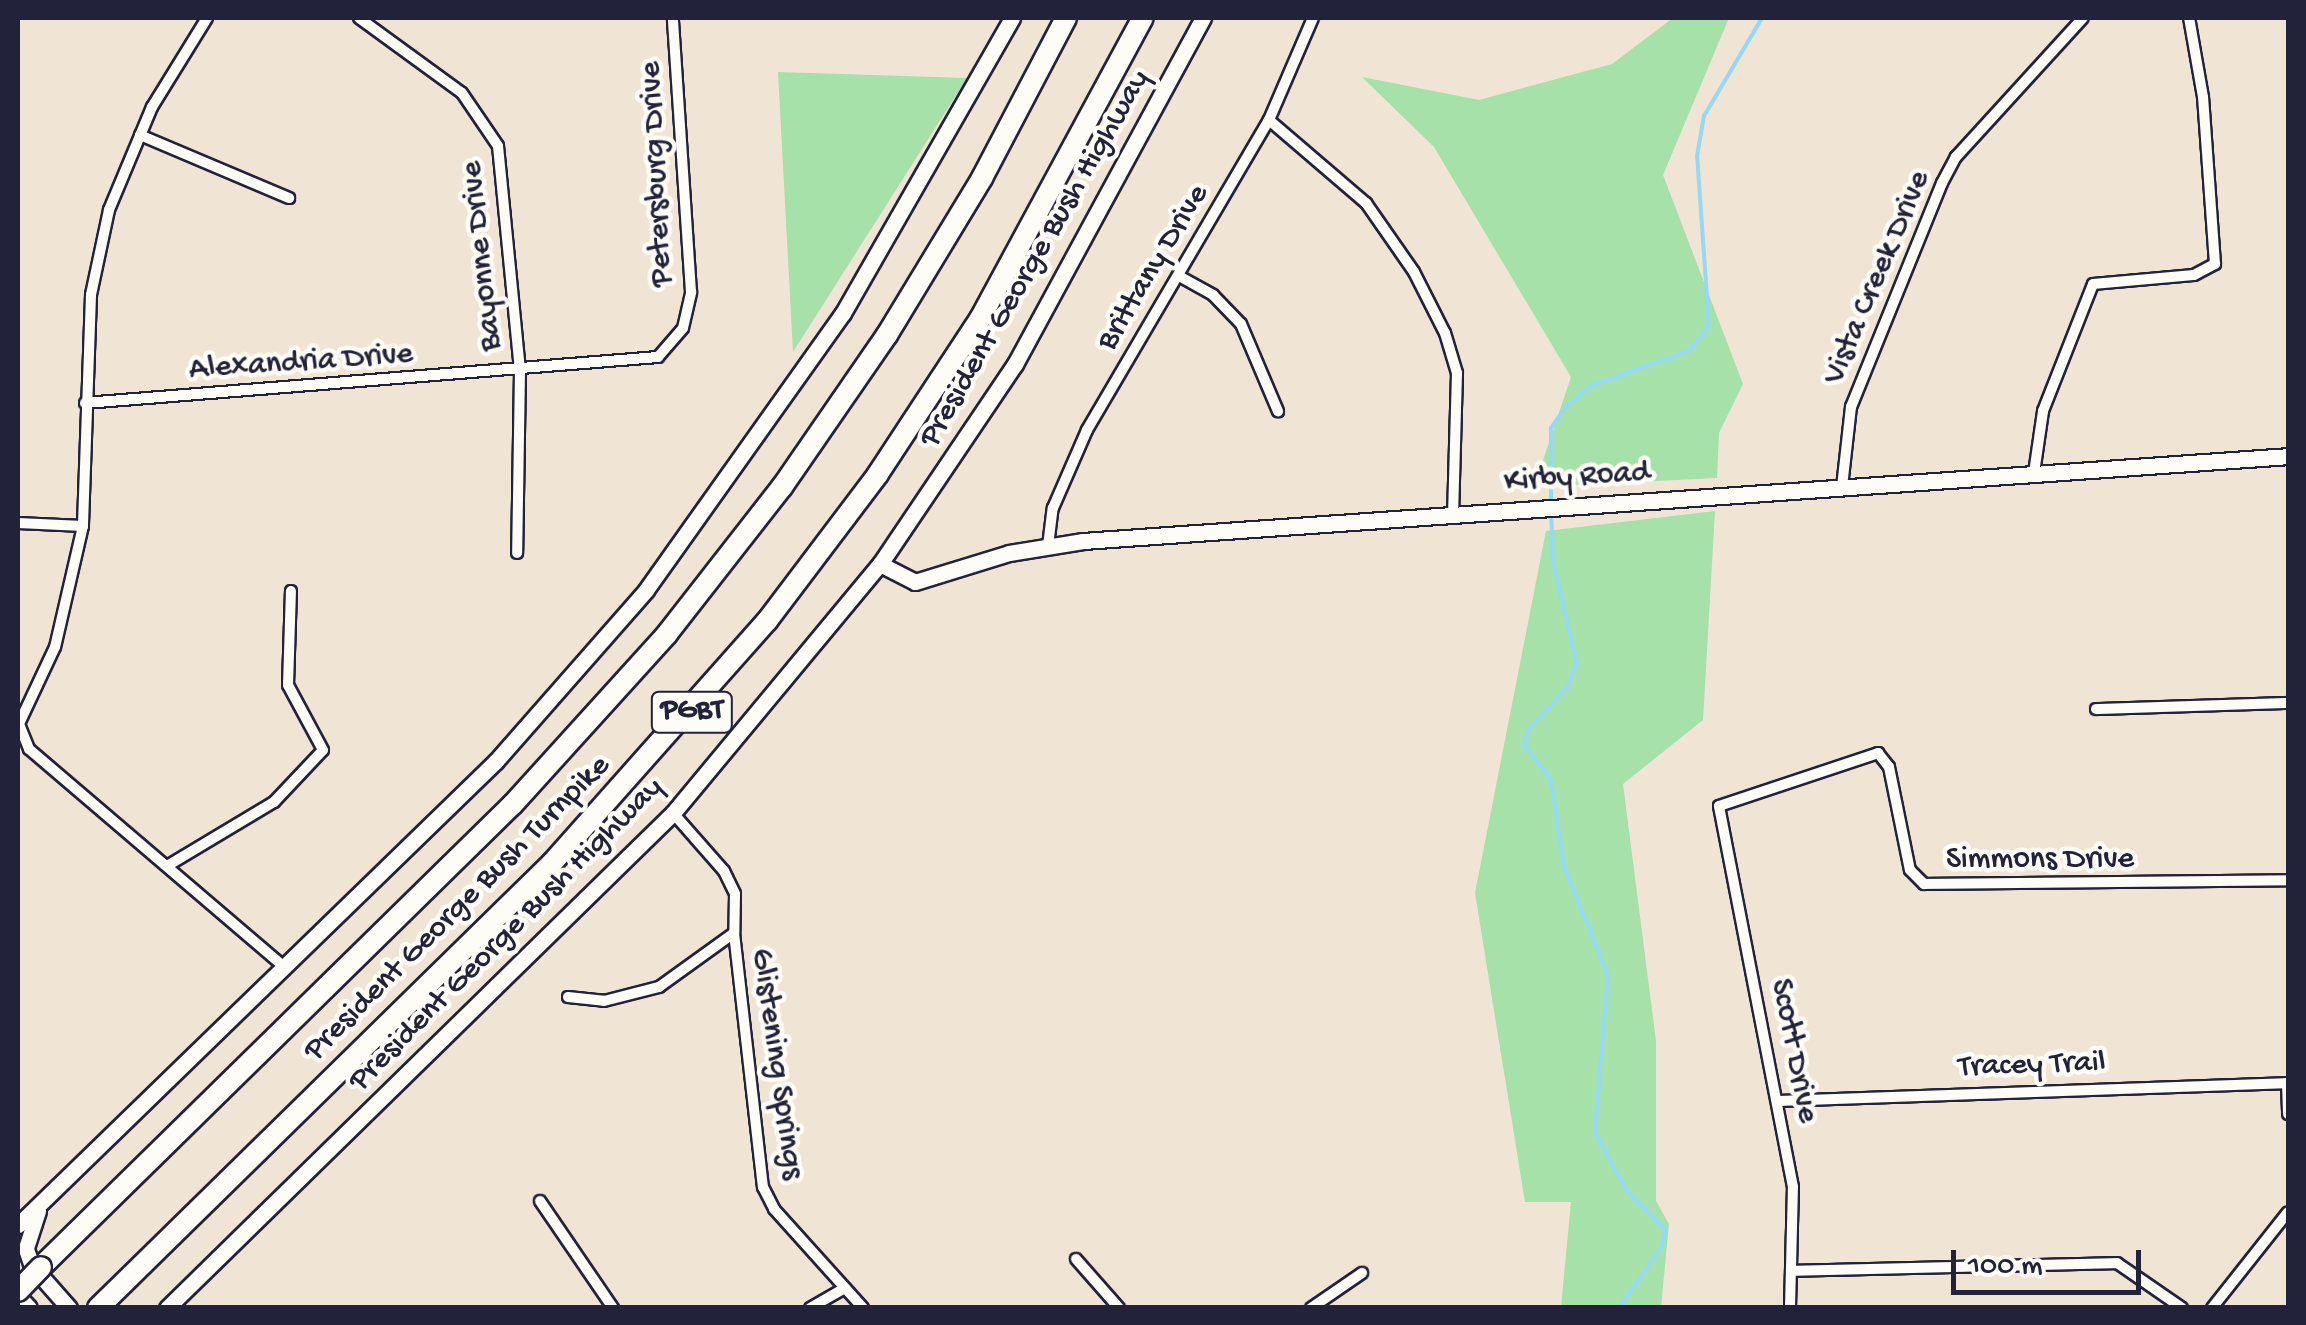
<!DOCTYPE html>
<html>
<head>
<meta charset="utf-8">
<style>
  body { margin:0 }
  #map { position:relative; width:2306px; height:1325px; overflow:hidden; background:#f0e4d4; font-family:"Gochi Hand",sans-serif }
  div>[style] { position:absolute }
  .green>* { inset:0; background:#a5e1a8 }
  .stream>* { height:4px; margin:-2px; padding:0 2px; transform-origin:2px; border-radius:2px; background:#95d9f7 }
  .roads { filter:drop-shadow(2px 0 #22223b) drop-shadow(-2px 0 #22223b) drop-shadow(0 2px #22223b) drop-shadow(0 -2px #22223b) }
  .street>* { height:10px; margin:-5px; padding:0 5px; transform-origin:5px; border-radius:5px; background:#fdfcf7 }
  .secondary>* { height:15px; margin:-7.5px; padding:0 7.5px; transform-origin:7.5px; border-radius:7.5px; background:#fdfcf7 }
  .highway>* { height:20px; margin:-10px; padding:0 10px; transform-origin:10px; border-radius:10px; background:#fdfcf7 }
  .bridges { filter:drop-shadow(2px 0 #22223b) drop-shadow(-2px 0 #22223b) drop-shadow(0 2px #22223b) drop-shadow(0 -2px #22223b) }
  .highway-bridge>* { height:20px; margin:-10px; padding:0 10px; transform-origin:10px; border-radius:10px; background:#fdfcf7 }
  span { translate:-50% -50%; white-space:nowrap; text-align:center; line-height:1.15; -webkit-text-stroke:9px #fdfcf7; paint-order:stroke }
  .shield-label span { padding:2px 8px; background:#fdfcf7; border:2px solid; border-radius:8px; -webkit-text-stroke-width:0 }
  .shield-label { font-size:30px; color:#22223b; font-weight:700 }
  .street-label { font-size:32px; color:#22223b }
  .frame { position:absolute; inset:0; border:20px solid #22223b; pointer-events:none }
  .scale { position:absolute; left:1951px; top:1250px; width:190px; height:45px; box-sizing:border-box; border:5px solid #22223b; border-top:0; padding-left:12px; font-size:30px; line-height:35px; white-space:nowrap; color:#22223b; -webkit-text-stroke:8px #fdfcf7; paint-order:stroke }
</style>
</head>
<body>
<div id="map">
  <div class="green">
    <div style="clip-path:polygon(1673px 18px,1729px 18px,1663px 175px,1743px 384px,1719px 433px,1717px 478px,1534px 487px,1571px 377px,1434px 147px,1362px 77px,1479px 100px,1612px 64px)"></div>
    <div style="clip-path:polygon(778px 72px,967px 78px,793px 352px)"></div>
    <div style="clip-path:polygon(1715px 511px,1703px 720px,1623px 784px,1656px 1041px,1656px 1201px,1669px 1224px,1661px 1307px,1561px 1307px,1571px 1202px,1525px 1202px,1475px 893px,1546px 531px)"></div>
  </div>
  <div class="stream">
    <div style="left:1551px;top:502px;width:74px;rotate:-90deg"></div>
    <div style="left:1551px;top:428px;width:24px;rotate:-55deg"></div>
    <div style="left:1565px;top:408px;width:34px;rotate:-40deg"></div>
    <div style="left:1591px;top:386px;width:104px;rotate:-19.7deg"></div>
    <div style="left:1689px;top:351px;width:32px;rotate:-51deg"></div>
    <div style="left:1709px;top:326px;width:170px;rotate:-94deg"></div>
    <div style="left:1697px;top:156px;width:41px;rotate:-80.1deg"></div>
    <div style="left:1704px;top:116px;width:114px;rotate:-59.4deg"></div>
    <div style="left:1551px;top:511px;width:50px;rotate:87.7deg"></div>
    <div style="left:1553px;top:561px;width:105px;rotate:76.8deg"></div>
    <div style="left:1577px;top:663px;width:26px;rotate:111deg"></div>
    <div style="left:1568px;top:687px;width:57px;rotate:132.9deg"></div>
    <div style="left:1529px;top:729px;width:17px;rotate:107deg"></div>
    <div style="left:1524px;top:745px;width:43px;rotate:51.5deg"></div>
    <div style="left:1551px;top:779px;width:88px;rotate:81.5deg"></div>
    <div style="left:1564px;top:866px;width:118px;rotate:68deg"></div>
    <div style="left:1608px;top:975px;width:159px;rotate:94.7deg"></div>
    <div style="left:1595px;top:1133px;width:68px;rotate:60.8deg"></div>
    <div style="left:1628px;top:1192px;width:54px;rotate:45deg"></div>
    <div style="left:1666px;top:1230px;width:19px;rotate:106deg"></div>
    <div style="left:1661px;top:1248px;width:73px;rotate:125deg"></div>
  </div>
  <div class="roads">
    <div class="street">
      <div style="left:207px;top:18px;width:105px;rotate:121.7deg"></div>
      <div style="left:152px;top:107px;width:112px;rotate:112.7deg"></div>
      <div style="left:109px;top:210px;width:87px;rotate:102deg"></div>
      <div style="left:91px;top:295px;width:231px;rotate:92deg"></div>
      <div style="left:83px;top:526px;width:124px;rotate:103deg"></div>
      <div style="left:55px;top:647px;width:85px;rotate:115.1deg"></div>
      <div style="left:19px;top:724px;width:27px;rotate:68deg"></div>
      <div style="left:29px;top:749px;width:335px;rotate:40.5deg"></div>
      <div style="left:359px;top:18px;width:127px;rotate:36.1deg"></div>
      <div style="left:462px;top:93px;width:64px;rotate:55.8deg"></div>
      <div style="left:498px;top:146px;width:226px;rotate:84.4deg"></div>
      <div style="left:520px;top:371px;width:182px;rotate:90.9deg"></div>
      <div style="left:1269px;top:120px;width:128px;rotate:40.6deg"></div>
      <div style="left:1366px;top:203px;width:84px;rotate:55.2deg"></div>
      <div style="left:1414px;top:272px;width:68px;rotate:63.1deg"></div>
      <div style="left:1445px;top:333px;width:42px;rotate:73.3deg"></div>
      <div style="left:1457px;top:373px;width:141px;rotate:91.6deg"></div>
      <div style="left:140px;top:135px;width:162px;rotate:22.9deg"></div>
      <div style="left:1179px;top:276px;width:39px;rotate:29deg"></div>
      <div style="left:1213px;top:295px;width:40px;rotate:46deg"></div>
      <div style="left:1241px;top:324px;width:95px;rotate:67deg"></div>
      <div style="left:85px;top:403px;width:575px;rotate:-4.59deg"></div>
      <div style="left:658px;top:357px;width:38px;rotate:-49deg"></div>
      <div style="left:683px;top:328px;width:37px;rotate:-77deg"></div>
      <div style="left:691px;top:292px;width:275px;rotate:-93.8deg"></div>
      <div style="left:2034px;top:473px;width:63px;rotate:-81.7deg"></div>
      <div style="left:2043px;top:411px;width:136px;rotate:-68.5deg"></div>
      <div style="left:2093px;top:284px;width:101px;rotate:-5.1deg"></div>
      <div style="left:2194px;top:275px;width:24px;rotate:-28deg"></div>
      <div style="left:2215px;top:264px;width:167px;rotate:-94.1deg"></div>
      <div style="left:2203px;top:97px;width:80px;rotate:-100deg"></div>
      <div style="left:1842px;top:487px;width:81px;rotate:-83.6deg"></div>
      <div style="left:1851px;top:407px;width:242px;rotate:-67.9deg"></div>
      <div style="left:1942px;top:183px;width:30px;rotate:-62deg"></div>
      <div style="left:1956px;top:157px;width:188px;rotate:-47.6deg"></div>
      <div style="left:18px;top:523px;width:65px;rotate:2.6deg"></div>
      <div style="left:1048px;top:546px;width:38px;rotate:-83deg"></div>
      <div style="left:1053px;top:508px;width:85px;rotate:-66.4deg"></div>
      <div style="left:1087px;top:430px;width:359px;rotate:-59.6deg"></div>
      <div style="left:1269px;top:120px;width:111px;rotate:-66.7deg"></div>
      <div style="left:2096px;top:709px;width:192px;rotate:-1.8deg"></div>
      <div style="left:673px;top:813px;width:77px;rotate:48.7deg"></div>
      <div style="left:724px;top:871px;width:25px;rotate:64deg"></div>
      <div style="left:735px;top:894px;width:39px;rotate:91deg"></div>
      <div style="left:734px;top:933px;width:256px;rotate:83.5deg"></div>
      <div style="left:763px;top:1187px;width:25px;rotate:63deg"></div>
      <div style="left:774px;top:1209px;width:133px;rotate:48deg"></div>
      <div style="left:167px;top:866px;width:125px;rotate:-30.9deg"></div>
      <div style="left:274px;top:802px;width:71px;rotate:-46.7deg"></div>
      <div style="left:323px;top:750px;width:74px;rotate:-118.3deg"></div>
      <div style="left:288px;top:685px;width:94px;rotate:-88.2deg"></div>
      <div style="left:568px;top:997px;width:36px;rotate:6deg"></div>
      <div style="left:604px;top:1001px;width:57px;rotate:-14.3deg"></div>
      <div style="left:659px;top:987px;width:92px;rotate:-35.8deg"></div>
      <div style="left:2287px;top:1083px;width:31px;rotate:88deg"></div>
      <div style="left:1778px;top:1101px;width:510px;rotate:-2.02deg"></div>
      <div style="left:540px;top:1201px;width:130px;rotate:55.7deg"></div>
      <div style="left:1076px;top:1259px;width:65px;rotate:48.7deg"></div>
      <div style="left:1791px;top:1271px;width:326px;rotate:-1.4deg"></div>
      <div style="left:2117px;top:1263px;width:79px;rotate:34.7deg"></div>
      <div style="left:810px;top:1308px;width:40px;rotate:-29.7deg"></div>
      <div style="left:1311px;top:1308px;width:62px;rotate:-34.5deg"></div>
      <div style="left:1790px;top:1308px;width:121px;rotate:-88.6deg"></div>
      <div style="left:1793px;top:1187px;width:388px;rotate:-101deg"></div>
      <div style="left:1719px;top:806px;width:168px;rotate:-18.4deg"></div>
      <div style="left:1878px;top:753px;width:18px;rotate:52deg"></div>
      <div style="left:1889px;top:767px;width:105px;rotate:78.5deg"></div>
      <div style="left:1910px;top:870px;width:20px;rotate:45deg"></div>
      <div style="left:1924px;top:884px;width:364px;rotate:-0.6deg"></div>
      <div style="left:2212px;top:1308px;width:122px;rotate:-51.6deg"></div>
    </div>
    <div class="secondary">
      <div style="left:880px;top:564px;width:39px;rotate:27deg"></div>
      <div style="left:915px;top:582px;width:98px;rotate:-17.1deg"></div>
      <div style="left:1009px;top:553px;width:75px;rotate:-9.2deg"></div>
      <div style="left:1083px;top:541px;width:1208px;rotate:-4.03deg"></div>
      <div style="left:38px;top:1211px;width:40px;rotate:108deg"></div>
      <div style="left:26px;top:1249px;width:18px;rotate:71deg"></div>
      <div style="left:32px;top:1266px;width:56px;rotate:48.6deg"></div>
      <div style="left:18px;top:1225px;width:666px;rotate:-44.15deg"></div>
      <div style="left:496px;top:761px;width:227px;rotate:-48.7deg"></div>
      <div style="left:646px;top:590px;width:340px;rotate:-54.6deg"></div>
      <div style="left:843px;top:313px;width:340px;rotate:-60.2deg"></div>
      <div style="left:18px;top:1296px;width:16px;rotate:47deg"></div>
      <div style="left:167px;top:1308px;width:708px;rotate:-44.37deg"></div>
      <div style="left:673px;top:813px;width:324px;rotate:-50.3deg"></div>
      <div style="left:880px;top:564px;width:241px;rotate:-56deg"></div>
      <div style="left:1015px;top:364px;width:394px;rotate:-61.5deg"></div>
    </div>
    <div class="highway">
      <div style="left:41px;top:1267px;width:661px;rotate:-44.45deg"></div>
      <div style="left:513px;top:804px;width:229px;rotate:-47.8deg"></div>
      <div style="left:667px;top:634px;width:187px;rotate:-52deg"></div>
      <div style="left:782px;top:487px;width:185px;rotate:-55.4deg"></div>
      <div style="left:887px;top:335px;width:184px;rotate:-58.8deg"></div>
      <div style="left:982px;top:178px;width:181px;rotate:-62.3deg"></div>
      <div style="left:98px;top:1308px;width:637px;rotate:-44.43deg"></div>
      <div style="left:553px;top:862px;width:322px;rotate:-48.4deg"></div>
      <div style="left:767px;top:621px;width:184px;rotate:-52.9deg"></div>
      <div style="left:878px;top:474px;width:186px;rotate:-56.7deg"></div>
      <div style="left:980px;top:319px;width:342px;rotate:-61.6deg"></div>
    </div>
  </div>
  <div class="bridges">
    <div class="highway-bridge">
      <div style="left:18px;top:1291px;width:33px;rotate:-46deg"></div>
    </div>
  </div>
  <div class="shield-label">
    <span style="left:692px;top:712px">PGBT</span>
  </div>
  <div class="street-label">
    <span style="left:658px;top:174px;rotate:-93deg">Petersburg Drive</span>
    <span style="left:483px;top:256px;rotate:-96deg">Bayonne Drive</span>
    <span style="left:1036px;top:259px;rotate:-60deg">President George Bush Highway</span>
    <span style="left:1154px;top:268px;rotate:-59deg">Brittany Drive</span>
    <span style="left:1878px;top:278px;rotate:-67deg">Vista Creek Drive</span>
    <span style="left:301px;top:363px;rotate:-4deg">Alexandria Drive</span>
    <span style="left:1577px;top:478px;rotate:-4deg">Kirby Road</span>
    <span style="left:2040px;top:860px">Simmons Drive</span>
    <span style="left:458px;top:909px;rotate:-45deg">President George Bush Turnpike</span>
    <span style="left:507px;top:935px;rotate:-45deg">President George Bush Highway</span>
    <span style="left:1793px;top:1051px;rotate:79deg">Scott Drive</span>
    <span style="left:776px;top:1064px;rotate:82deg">Glistening Springs</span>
    <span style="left:2032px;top:1066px;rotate:-2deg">Tracey Trail</span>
  </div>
  <div class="frame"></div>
  <div class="scale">100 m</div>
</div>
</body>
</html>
